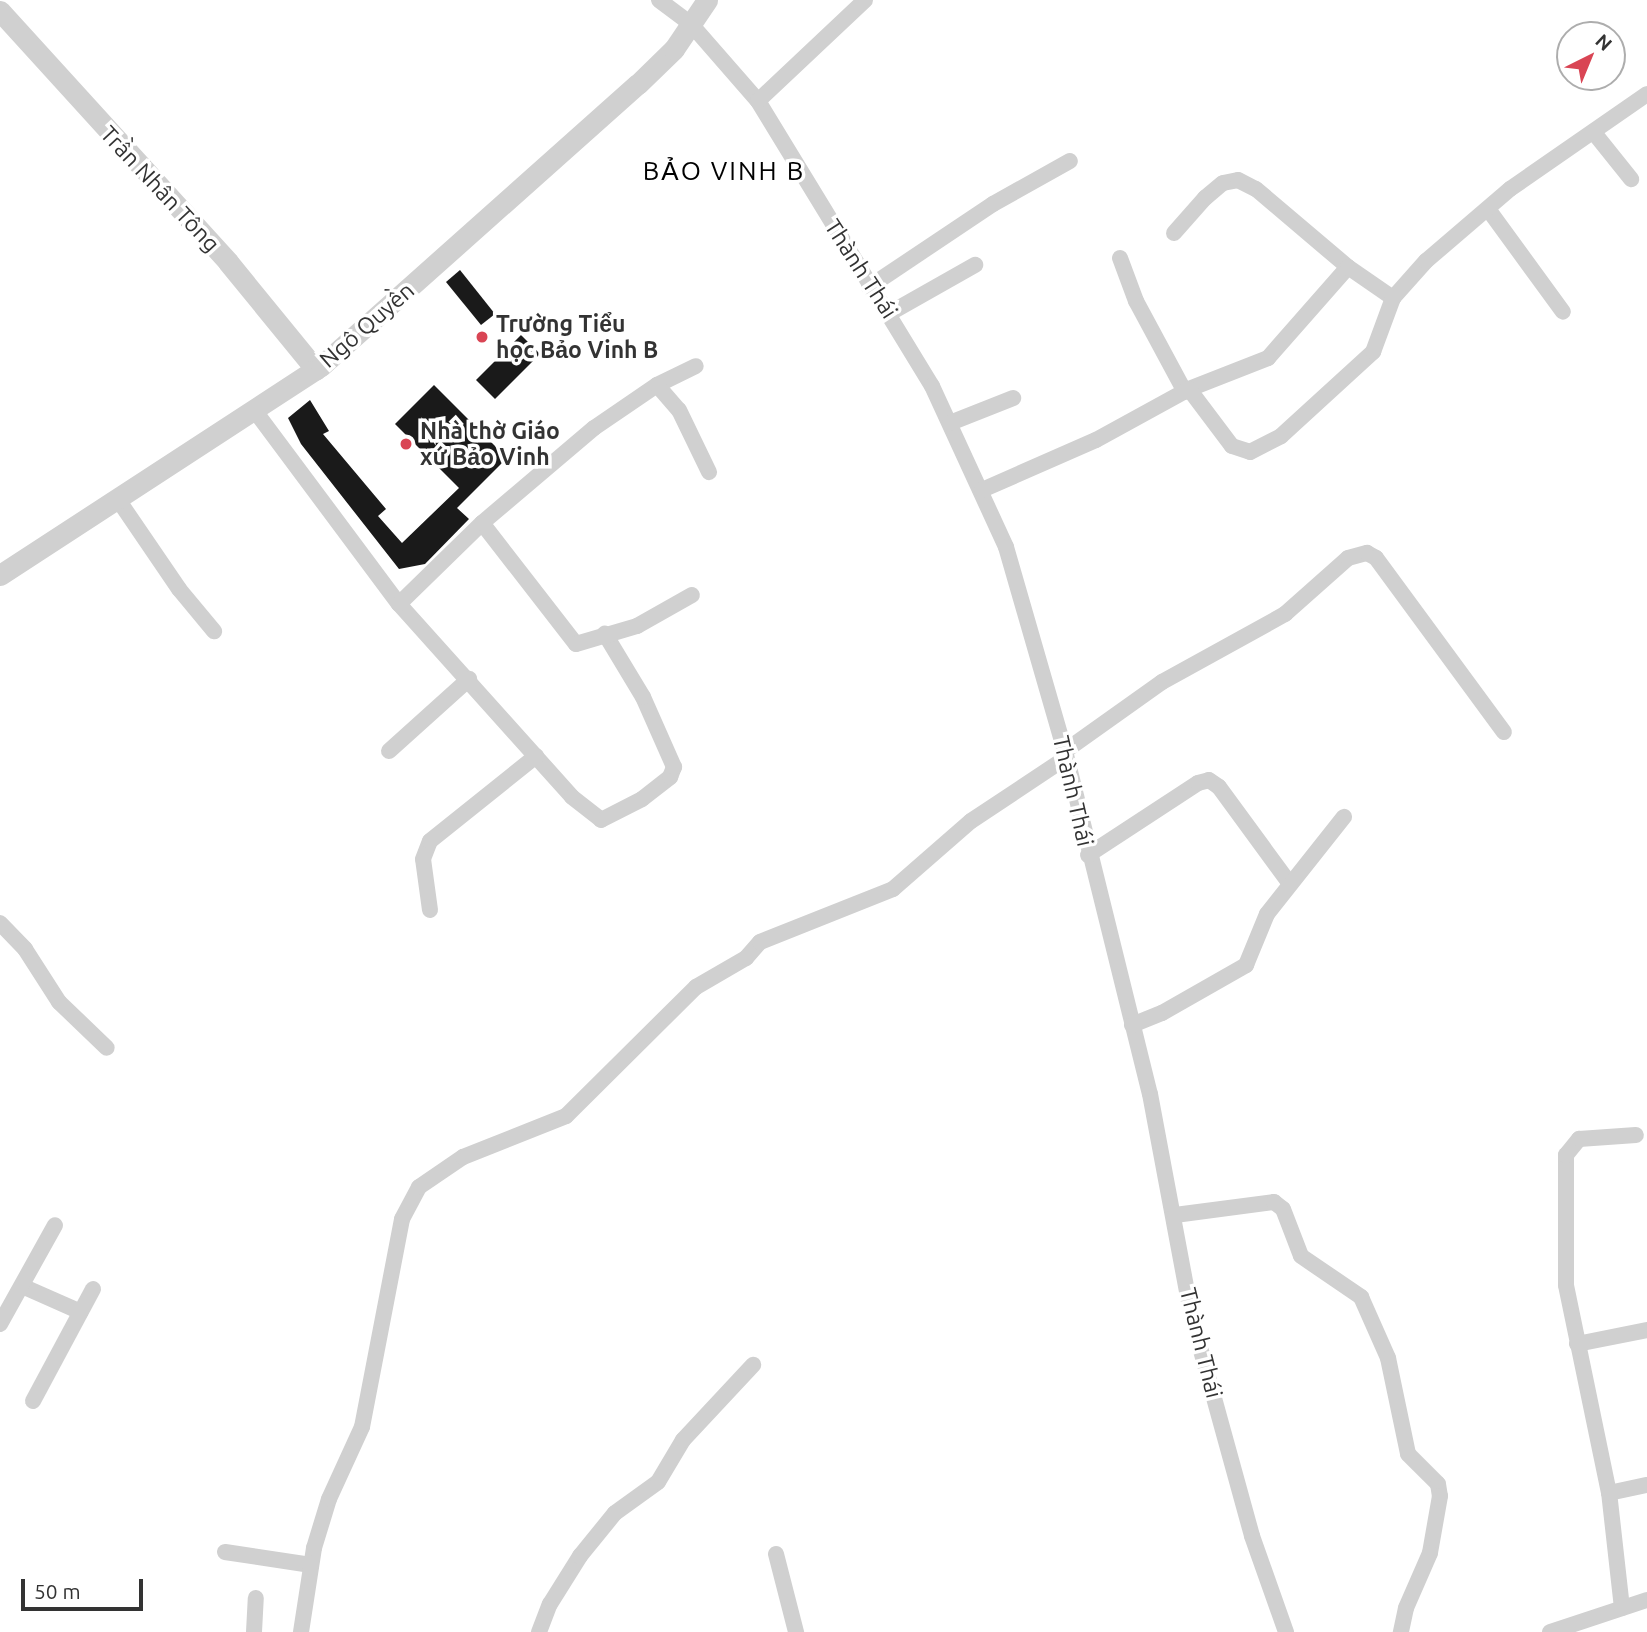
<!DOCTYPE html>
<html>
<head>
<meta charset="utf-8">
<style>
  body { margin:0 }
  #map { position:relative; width:1647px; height:1632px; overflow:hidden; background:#fff; font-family:Ubuntu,sans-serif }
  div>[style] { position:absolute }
  .building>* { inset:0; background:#1a1a1a }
  .minor>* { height:16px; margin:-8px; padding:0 8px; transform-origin:8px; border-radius:8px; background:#d0d0d0 }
  .tertiary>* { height:21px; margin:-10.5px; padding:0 10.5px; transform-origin:10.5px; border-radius:10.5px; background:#d0d0d0 }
  .dots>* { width:19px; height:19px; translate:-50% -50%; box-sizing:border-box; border:4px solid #fff; border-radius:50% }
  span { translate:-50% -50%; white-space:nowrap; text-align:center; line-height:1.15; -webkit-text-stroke:7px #fff; paint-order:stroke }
  .street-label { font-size:23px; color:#333 }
  .poi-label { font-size:23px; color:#333; font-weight:700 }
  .left { translate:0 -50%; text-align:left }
  .quarter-label { font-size:26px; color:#000; letter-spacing:2px }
  .north { position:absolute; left:1556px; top:21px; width:70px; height:70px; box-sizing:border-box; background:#fff; border:2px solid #adadad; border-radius:50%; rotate:43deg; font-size:19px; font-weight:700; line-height:28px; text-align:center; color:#333 }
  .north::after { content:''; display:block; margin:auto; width:24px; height:32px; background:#d94554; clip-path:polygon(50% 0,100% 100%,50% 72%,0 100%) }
  .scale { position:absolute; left:21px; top:1579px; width:122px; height:32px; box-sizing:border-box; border:4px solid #333; border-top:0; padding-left:9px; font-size:21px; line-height:24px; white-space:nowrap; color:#333; -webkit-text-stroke:5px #fff; paint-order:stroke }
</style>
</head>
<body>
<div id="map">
  <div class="building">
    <div style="clip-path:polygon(460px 270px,495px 314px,481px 325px,446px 282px)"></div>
    <div style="clip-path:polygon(521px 335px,540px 354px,495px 399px,476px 380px)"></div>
    <div style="clip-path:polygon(434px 385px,507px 458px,457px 508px,469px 519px,425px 564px,399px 569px,301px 444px,288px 418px,310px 400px,329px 431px,323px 434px,386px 509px,378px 516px,402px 543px,459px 488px,395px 424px)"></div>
  </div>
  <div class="minor">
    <div style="left:659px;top:0;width:39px;rotate:37deg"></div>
    <div style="left:690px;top:23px;width:103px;rotate:48.9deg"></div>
    <div style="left:758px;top:101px;width:334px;rotate:58.6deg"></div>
    <div style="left:932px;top:386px;width:177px;rotate:65.3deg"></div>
    <div style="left:1006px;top:547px;width:212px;rotate:73.9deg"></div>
    <div style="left:1065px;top:751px;width:353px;rotate:76.1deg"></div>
    <div style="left:1150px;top:1094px;width:228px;rotate:79.4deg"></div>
    <div style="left:1192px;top:1318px;width:226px;rotate:74.6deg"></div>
    <div style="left:1252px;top:1536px;width:102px;rotate:70.5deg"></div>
    <div style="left:758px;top:101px;width:147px;rotate:-43.3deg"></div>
    <div style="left:1595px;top:134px;width:58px;rotate:51.3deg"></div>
    <div style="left:1488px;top:209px;width:127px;rotate:53.9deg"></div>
    <div style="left:1174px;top:233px;width:47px;rotate:-48.5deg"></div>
    <div style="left:1205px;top:198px;width:23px;rotate:-40deg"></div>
    <div style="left:1223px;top:183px;width:15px;rotate:-11deg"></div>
    <div style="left:1238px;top:180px;width:20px;rotate:27deg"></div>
    <div style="left:1256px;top:189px;width:121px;rotate:40.3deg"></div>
    <div style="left:1120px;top:258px;width:46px;rotate:69.6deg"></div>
    <div style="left:1136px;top:301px;width:103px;rotate:61.7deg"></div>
    <div style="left:869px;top:287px;width:149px;rotate:-33.8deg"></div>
    <div style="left:993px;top:204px;width:88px;rotate:-29.2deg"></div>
    <div style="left:890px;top:313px;width:98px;rotate:-29.5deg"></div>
    <div style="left:657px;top:385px;width:43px;rotate:-26deg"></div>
    <div style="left:1189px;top:389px;width:85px;rotate:-21.4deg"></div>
    <div style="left:1268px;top:358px;width:121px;rotate:-48.7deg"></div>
    <div style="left:1348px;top:267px;width:55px;rotate:34.6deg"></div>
    <div style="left:255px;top:411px;width:241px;rotate:53.3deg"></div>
    <div style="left:399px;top:604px;width:259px;rotate:48.1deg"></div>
    <div style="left:572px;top:797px;width:37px;rotate:38deg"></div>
    <div style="left:601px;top:820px;width:46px;rotate:-27.1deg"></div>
    <div style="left:642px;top:799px;width:36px;rotate:-38deg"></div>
    <div style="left:670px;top:777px;width:11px;rotate:-68deg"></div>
    <div style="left:674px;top:767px;width:77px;rotate:-113.9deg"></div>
    <div style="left:643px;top:697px;width:74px;rotate:-121.1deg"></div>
    <div style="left:950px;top:423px;width:68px;rotate:-21.6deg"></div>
    <div style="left:982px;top:490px;width:124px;rotate:-23.7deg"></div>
    <div style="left:1096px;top:440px;width:106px;rotate:-28.7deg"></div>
    <div style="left:1189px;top:389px;width:71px;rotate:53deg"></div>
    <div style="left:1232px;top:446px;width:19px;rotate:18deg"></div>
    <div style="left:1250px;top:452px;width:35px;rotate:-27deg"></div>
    <div style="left:1281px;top:436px;width:125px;rotate:-42.4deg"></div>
    <div style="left:1373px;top:352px;width:58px;rotate:-69.7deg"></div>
    <div style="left:1393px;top:298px;width:50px;rotate:-48.3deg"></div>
    <div style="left:1426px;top:261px;width:111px;rotate:-40.6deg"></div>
    <div style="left:1510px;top:189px;width:167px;rotate:-34.7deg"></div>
    <div style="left:117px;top:498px;width:110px;rotate:55.7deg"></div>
    <div style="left:179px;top:589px;width:55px;rotate:50.2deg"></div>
    <div style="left:482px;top:523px;width:153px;rotate:52.2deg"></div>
    <div style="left:576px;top:644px;width:64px;rotate:-16.4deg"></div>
    <div style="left:637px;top:626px;width:63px;rotate:-29.4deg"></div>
    <div style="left:399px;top:604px;width:116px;rotate:-44.3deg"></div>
    <div style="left:482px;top:523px;width:147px;rotate:-40.3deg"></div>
    <div style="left:594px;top:428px;width:76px;rotate:-34.3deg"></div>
    <div style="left:657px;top:385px;width:33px;rotate:49deg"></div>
    <div style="left:679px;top:410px;width:69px;rotate:64.2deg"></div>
    <div style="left:389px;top:751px;width:108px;rotate:-42deg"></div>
    <div style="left:1065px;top:751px;width:119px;rotate:-35.4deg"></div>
    <div style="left:1162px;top:682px;width:141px;rotate:-28.9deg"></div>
    <div style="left:1285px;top:614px;width:84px;rotate:-41.6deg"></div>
    <div style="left:1348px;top:558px;width:20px;rotate:-15deg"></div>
    <div style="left:1367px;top:553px;width:10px;rotate:29deg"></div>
    <div style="left:1376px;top:558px;width:216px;rotate:53.7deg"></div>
    <div style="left:1088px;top:855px;width:131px;rotate:-33.2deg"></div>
    <div style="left:1198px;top:783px;width:11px;rotate:-15deg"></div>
    <div style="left:1209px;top:780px;width:12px;rotate:35deg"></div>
    <div style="left:1219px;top:787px;width:120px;rotate:53.8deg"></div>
    <div style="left:430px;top:910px;width:51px;rotate:-97.8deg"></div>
    <div style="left:423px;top:859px;width:19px;rotate:-69deg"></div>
    <div style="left:430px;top:841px;width:136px;rotate:-38.7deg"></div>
    <div style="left:0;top:923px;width:36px;rotate:46deg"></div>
    <div style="left:25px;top:949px;width:63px;rotate:57.3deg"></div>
    <div style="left:59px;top:1002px;width:66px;rotate:43.8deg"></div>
    <div style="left:1132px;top:1025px;width:32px;rotate:-22deg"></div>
    <div style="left:1162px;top:1013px;width:97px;rotate:-29.7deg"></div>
    <div style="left:1246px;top:965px;width:55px;rotate:-67.6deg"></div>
    <div style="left:1267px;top:914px;width:124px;rotate:-51.6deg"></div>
    <div style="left:1175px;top:1215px;width:100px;rotate:-7.5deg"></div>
    <div style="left:1274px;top:1202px;width:11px;rotate:38deg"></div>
    <div style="left:1283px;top:1209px;width:50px;rotate:69deg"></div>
    <div style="left:1301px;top:1256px;width:73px;rotate:34.3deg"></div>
    <div style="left:1361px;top:1297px;width:67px;rotate:66.1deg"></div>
    <div style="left:1388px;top:1358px;width:98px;rotate:78.2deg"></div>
    <div style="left:1408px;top:1454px;width:42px;rotate:45deg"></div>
    <div style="left:1438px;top:1484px;width:12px;rotate:81deg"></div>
    <div style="left:1440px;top:1496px;width:58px;rotate:100deg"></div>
    <div style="left:1430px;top:1553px;width:60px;rotate:113.6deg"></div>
    <div style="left:1406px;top:1608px;width:25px;rotate:102deg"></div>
    <div style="left:22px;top:1286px;width:64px;rotate:23.8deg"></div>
    <div style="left:0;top:1324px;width:113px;rotate:-60.9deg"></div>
    <div style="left:1577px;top:1344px;width:71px;rotate:-11.3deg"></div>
    <div style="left:33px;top:1401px;width:127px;rotate:-61.8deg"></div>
    <div style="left:1609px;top:1493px;width:39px;rotate:-12deg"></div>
    <div style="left:225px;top:1552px;width:87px;rotate:8.6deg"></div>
    <div style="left:776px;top:1554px;width:81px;rotate:75.6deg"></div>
    <div style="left:1622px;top:1608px;width:116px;rotate:-96.4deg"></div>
    <div style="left:1609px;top:1493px;width:212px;rotate:-101.7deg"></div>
    <div style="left:1566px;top:1285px;width:130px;rotate:-90deg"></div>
    <div style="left:1566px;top:1155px;width:21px;rotate:-51deg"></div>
    <div style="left:1579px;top:1139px;width:57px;rotate:-4deg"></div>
    <div style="left:254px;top:1632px;width:34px;rotate:-87deg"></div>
    <div style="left:301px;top:1632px;width:85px;rotate:-81.2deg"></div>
    <div style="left:314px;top:1548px;width:51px;rotate:-73deg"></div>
    <div style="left:329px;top:1499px;width:79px;rotate:-65.4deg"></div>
    <div style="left:362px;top:1427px;width:212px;rotate:-79.1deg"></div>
    <div style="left:402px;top:1219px;width:36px;rotate:-62deg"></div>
    <div style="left:419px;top:1187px;width:53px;rotate:-34.3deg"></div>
    <div style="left:463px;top:1157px;width:111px;rotate:-21.7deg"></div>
    <div style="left:566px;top:1116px;width:183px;rotate:-44.8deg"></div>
    <div style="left:696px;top:987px;width:58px;rotate:-30.1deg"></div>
    <div style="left:746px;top:958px;width:21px;rotate:-49deg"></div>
    <div style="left:760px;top:942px;width:143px;rotate:-21.7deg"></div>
    <div style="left:893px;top:889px;width:103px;rotate:-41.1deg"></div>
    <div style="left:971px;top:821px;width:114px;rotate:-33.6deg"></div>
    <div style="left:539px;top:1632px;width:30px;rotate:-69deg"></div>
    <div style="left:550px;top:1604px;width:57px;rotate:-58deg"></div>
    <div style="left:580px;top:1556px;width:55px;rotate:-50.9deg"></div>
    <div style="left:615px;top:1513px;width:53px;rotate:-35.8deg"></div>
    <div style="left:658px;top:1482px;width:49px;rotate:-59.2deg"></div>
    <div style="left:683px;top:1440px;width:103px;rotate:-47deg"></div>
    <div style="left:1550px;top:1632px;width:102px;rotate:-18.3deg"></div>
  </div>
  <div class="tertiary">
    <div style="left:0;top:11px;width:339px;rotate:47.7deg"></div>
    <div style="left:228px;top:262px;width:139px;rotate:50.8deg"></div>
    <div style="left:0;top:575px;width:383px;rotate:-33.1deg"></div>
    <div style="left:321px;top:366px;width:424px;rotate:-41.7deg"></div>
    <div style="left:638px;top:84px;width:50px;rotate:-44.2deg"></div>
    <div style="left:674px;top:49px;width:59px;rotate:-56deg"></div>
  </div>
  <div class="dots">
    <div style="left:482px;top:337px;background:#d94554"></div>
    <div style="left:406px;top:444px;background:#d94554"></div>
  </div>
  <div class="street-label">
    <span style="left:160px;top:189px;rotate:47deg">Trần Nhân Tông</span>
    <span style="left:861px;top:269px;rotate:57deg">Thành Thái</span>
    <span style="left:367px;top:325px;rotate:-41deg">Ngô Quyền</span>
    <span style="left:1073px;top:791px;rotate:77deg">Thành Thái</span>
    <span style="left:1201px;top:1343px;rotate:76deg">Thành Thái</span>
  </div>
  <div class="poi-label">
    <span class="left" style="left:496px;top:337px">Trường Tiểu<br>học Bảo Vinh B</span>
    <span class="left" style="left:420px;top:444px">Nhà thờ Giáo<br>xứ Bảo Vinh</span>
  </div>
  <div class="quarter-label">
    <span style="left:724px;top:171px">BẢO VINH B</span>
  </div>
  <div class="north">N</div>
  <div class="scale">50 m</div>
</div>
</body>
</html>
